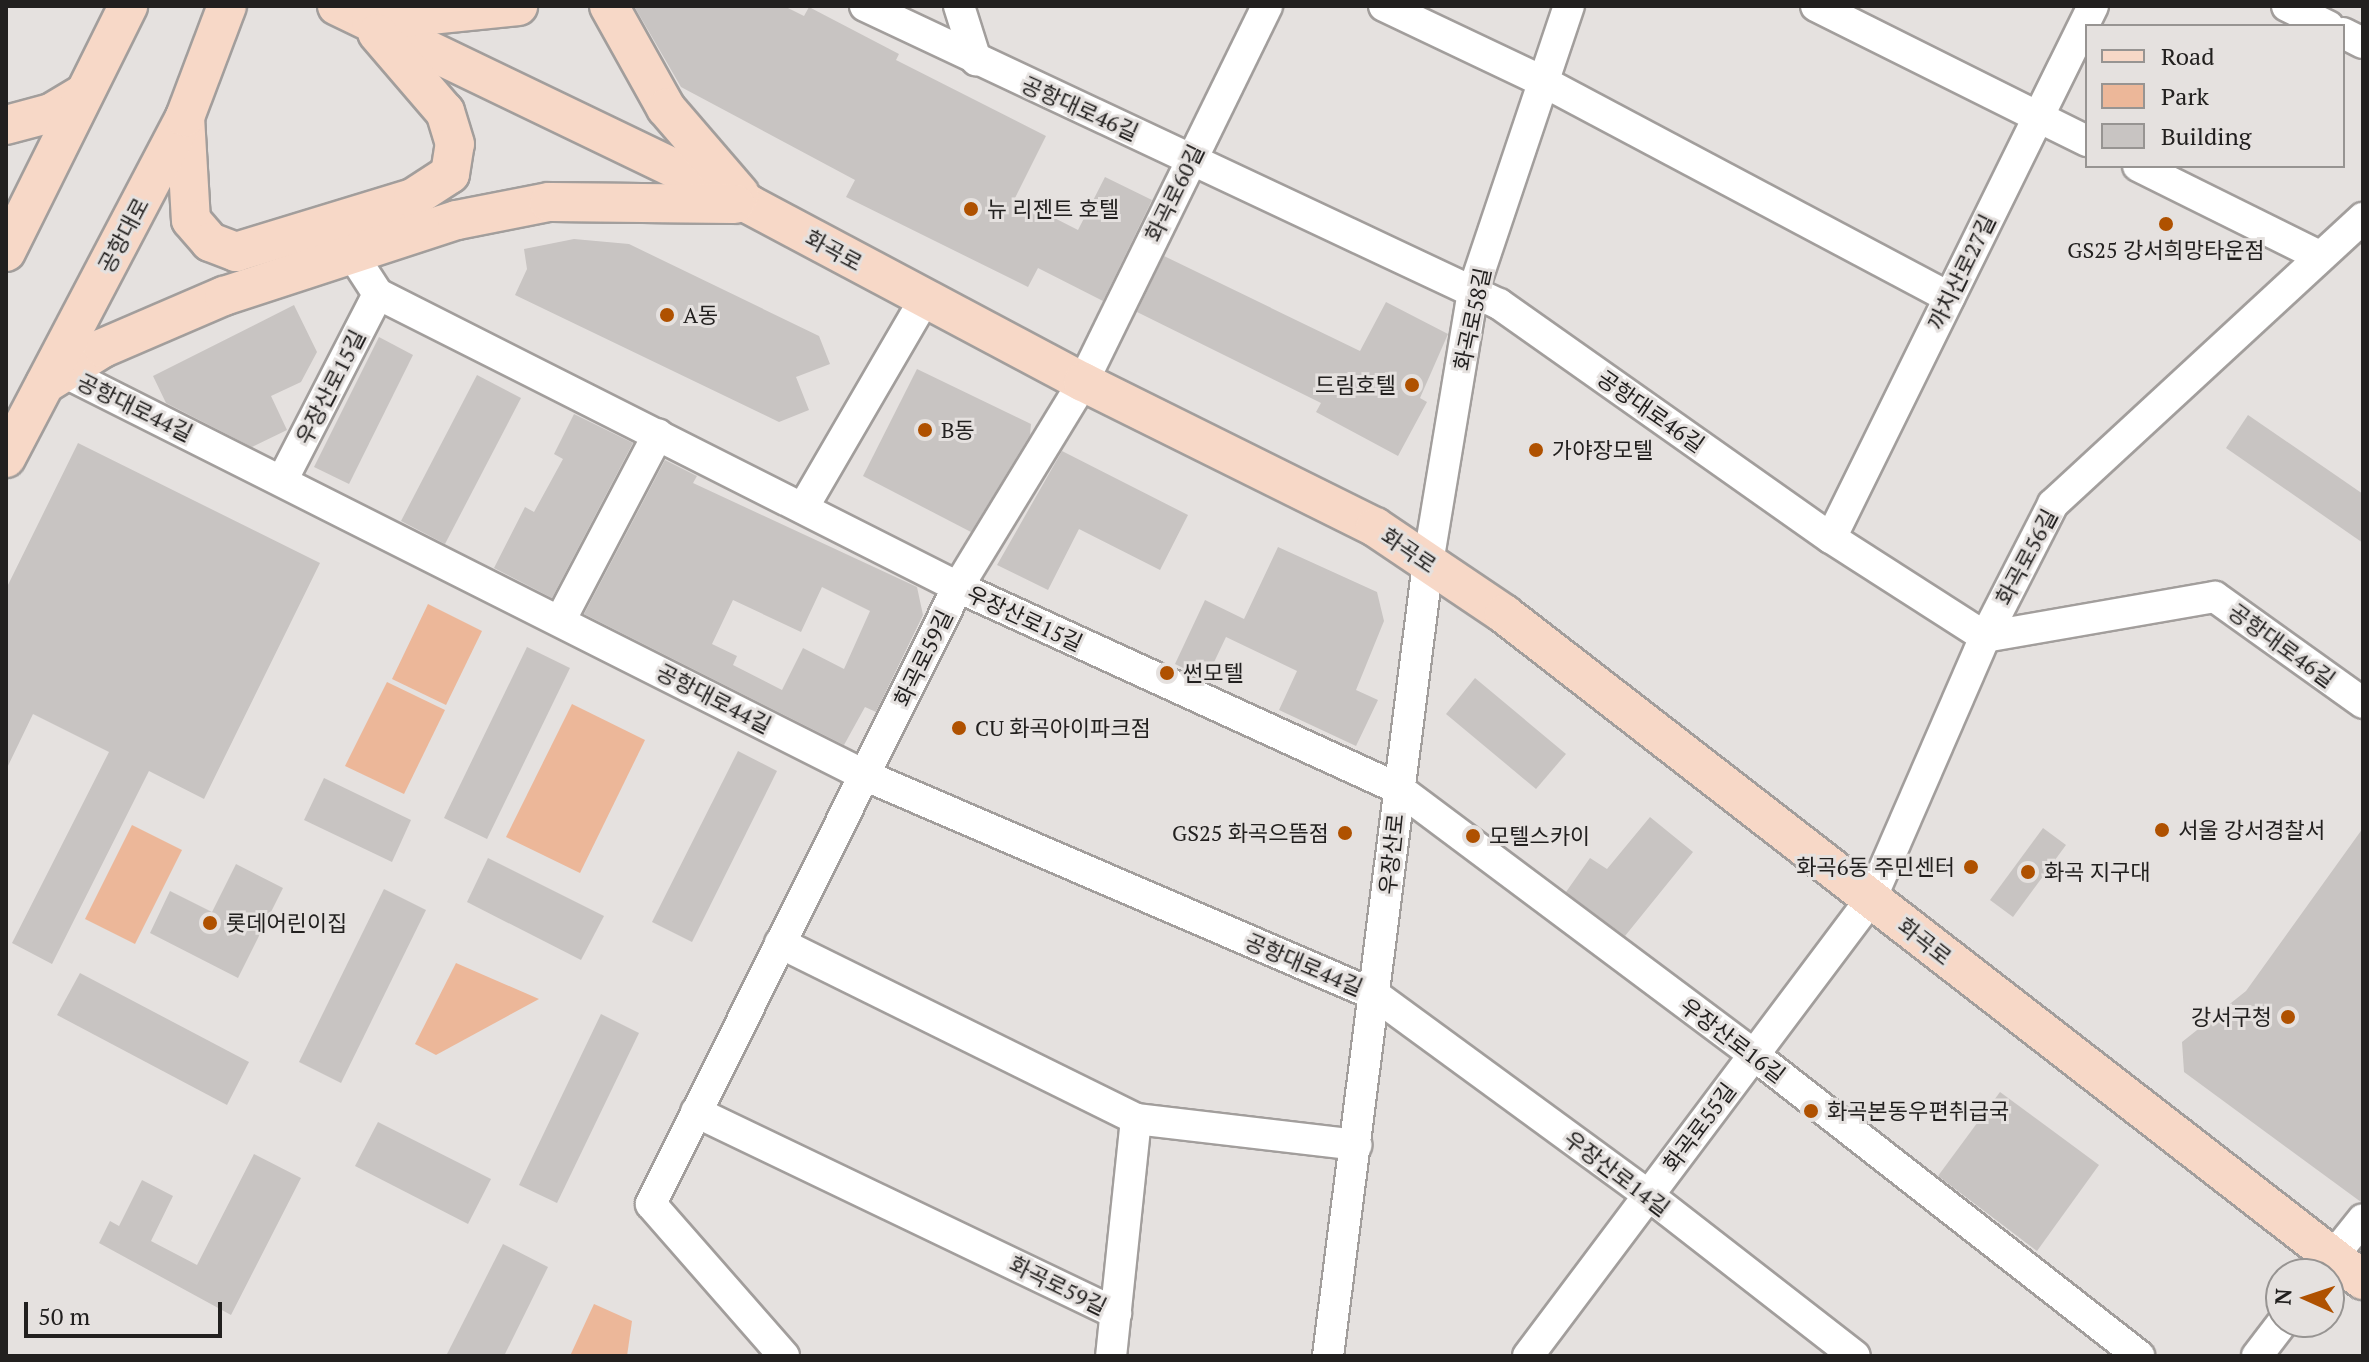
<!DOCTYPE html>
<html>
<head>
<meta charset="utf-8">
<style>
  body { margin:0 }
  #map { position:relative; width:2369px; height:1362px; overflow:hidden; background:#e5e1df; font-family:"PT Serif","Noto Sans KR",serif }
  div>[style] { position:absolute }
  .green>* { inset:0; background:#ecb799 }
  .building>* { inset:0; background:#c8c4c2 }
  .roads { filter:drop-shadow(2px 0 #a29e9c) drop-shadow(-2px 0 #a29e9c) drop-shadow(0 2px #a29e9c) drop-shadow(0 -2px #a29e9c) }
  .minor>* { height:30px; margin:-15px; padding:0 15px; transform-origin:15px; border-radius:15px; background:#fff }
  .major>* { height:38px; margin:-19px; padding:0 19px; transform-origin:19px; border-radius:19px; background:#f7d8c7 }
  .dots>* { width:22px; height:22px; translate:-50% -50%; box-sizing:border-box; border:4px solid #e5e1df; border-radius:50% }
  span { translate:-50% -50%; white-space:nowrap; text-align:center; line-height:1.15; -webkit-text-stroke:6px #e5e1df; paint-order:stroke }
  .street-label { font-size:22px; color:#22201f }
  .poi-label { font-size:22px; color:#22201f }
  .left { translate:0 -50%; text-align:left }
  .right { translate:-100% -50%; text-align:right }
  .frame { position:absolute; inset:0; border:8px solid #22201f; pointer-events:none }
  .legend { position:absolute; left:2085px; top:24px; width:260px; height:144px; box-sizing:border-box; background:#e5e1df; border:2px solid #979492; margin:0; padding:10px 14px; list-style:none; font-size:24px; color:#22201f }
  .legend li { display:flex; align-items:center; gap:16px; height:40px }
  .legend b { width:40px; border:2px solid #979492 }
  .north { position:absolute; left:2265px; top:1258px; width:80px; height:80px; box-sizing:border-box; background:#e5e1df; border:2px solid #979492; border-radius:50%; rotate:273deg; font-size:22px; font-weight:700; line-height:32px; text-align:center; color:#22201f }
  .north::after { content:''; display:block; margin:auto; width:28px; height:36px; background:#af5100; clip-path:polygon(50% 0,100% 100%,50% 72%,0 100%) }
  .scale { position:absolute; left:24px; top:1302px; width:198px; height:36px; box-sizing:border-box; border:4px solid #22201f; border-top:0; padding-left:10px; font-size:24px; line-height:28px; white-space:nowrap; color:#22201f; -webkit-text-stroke:6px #e5e1df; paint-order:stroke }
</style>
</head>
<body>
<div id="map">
  <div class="green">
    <div style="clip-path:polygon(428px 604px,482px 631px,446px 705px,392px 679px)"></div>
    <div style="clip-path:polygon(387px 682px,445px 710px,404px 794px,345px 766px)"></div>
    <div style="clip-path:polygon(572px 704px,645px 740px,580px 873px,506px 837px)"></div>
    <div style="clip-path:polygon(132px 825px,182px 850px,135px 944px,85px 919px)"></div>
    <div style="clip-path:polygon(456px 963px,539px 999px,436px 1055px,415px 1044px)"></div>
    <div style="clip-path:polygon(594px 1304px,632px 1321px,627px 1356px,570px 1356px)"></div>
  </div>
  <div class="building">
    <div style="clip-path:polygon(634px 6px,784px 6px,804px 16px,809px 7px,899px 54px,896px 60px,1046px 136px,1015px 198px,1078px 230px,1105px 177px,1152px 200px,1103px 301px,1038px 268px,1028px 287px,846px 197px,855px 180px,681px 87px)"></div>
    <div style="clip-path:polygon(574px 239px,629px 244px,819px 336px,830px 364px,796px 377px,809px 410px,779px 422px,515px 295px,527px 269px,524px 249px)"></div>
    <div style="clip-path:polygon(1164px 256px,1360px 351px,1386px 302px,1448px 334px,1420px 398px,1427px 402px,1398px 456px,1316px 412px,1321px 403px,1137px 312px)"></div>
    <div style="clip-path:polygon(294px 305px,317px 352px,301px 382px,271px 396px,287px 430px,252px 447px,166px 403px,153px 376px)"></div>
    <div style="clip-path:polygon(379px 337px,413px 355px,349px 484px,314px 467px)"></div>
    <div style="clip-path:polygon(917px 369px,1031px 424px,1030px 435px,971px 532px,863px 476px)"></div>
    <div style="clip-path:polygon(477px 375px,521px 398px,445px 544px,401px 521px)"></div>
    <div style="clip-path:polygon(574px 414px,633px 443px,552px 598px,494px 568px,525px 507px,534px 512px,563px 459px,554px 454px)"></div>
    <div style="clip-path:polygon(2248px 415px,2363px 494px,2363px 543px,2226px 448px)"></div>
    <div style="clip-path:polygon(78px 443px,320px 563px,204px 799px,149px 771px,52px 964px,12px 943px,109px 752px,33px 714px,6px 770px,6px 589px)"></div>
    <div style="clip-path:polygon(1062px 451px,1188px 515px,1160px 570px,1079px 529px,1048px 590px,997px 565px)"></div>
    <div style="clip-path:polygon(evenodd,665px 460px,697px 476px,693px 483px,917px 587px,923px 615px,876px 712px,865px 707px,844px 745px,584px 614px,665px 460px,822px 587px,870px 611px,844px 669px,803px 648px,782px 690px,733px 665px,737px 656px,712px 644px,733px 600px,801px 632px,822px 587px)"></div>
    <div style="clip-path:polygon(1278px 547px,1377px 592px,1384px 621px,1356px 690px,1378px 700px,1356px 746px,1279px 710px,1297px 671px,1226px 637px,1206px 679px,1175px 664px,1205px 600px,1244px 619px)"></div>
    <div style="clip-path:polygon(527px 647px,570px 668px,487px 839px,444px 818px)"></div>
    <div style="clip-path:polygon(1475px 678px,1566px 754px,1536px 789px,1446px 714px)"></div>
    <div style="clip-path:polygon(738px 751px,777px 771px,692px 942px,652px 922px)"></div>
    <div style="clip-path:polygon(324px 778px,411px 820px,392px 862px,304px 820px)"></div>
    <div style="clip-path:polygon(1650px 817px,1693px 852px,1625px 936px,1566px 892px,1590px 858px,1607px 869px)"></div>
    <div style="clip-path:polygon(2043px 828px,2066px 845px,2013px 917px,1990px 900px)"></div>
    <div style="clip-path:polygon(2363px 828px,2363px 1201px,2361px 1202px,2184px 1072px,2182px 1042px,2246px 991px)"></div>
    <div style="clip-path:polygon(488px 858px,604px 916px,581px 960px,467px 902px)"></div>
    <div style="clip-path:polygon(236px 864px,283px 888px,238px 978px,150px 933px,170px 891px,212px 912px)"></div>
    <div style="clip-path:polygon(384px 889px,426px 910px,341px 1083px,299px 1062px)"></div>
    <div style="clip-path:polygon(80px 973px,249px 1062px,227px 1105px,57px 1015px)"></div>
    <div style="clip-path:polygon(601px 1014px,639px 1033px,557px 1203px,519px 1185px)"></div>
    <div style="clip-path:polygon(2000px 1092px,2099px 1165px,2037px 1251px,1938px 1176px)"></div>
    <div style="clip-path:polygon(378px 1122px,491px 1179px,468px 1224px,355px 1166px)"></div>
    <div style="clip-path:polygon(254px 1154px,301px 1178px,231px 1315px,99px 1243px,110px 1221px,119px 1226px,142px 1180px,173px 1196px,151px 1241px,197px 1265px)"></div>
    <div style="clip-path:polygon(503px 1244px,548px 1267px,504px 1356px,446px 1356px)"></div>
  </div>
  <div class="roads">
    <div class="minor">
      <div style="left:865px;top:6px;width:701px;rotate:25.18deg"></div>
      <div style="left:1499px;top:304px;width:406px;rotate:35.2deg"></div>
      <div style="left:1831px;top:538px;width:183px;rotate:32.7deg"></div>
      <div style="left:1985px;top:637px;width:233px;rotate:-9.9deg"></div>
      <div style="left:2215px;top:597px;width:182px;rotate:35.6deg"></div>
      <div style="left:959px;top:6px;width:57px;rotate:72.5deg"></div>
      <div style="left:1384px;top:6px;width:177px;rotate:25.4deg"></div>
      <div style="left:1544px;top:82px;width:459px;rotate:28deg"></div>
      <div style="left:1816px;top:6px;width:303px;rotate:26.5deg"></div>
      <div style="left:2287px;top:6px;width:46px;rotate:26deg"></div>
      <div style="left:2343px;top:33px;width:22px;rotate:27deg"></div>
      <div style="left:2138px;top:166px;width:202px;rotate:26.4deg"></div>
      <div style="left:352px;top:254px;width:48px;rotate:57deg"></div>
      <div style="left:378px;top:294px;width:650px;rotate:26.8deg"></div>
      <div style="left:958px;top:587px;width:485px;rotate:24.6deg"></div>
      <div style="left:1399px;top:789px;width:444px;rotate:36.8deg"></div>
      <div style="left:1754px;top:1055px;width:489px;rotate:38deg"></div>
      <div style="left:66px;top:373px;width:894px;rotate:26.74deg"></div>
      <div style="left:864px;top:775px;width:556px;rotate:23.29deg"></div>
      <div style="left:1375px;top:995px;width:338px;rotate:36.2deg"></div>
      <div style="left:1648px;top:1195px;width:262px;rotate:37.9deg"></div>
      <div style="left:283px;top:479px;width:208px;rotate:-62.8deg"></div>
      <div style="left:803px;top:508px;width:243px;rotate:-59.8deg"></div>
      <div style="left:1831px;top:538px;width:593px;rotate:-63.78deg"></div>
      <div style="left:560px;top:621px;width:211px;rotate:-62.3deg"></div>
      <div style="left:780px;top:943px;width:397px;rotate:26.3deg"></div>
      <div style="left:1136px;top:1119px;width:238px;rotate:96deg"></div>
      <div style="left:696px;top:1112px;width:466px;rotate:25.6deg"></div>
      <div style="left:1136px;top:1119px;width:222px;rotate:6.7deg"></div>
      <div style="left:2319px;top:1274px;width:70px;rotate:-51.3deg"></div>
      <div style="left:784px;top:1356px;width:202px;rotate:-131.2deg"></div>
      <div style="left:651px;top:1204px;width:689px;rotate:-63.55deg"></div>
      <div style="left:958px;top:587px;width:240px;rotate:-58.6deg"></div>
      <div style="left:1083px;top:382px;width:419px;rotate:-63.9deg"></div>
      <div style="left:1328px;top:1356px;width:799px;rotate:-82.81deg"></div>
      <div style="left:1428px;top:563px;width:276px;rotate:-80.6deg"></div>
      <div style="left:1473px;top:291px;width:301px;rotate:-71.4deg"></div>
      <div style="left:1528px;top:1356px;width:571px;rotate:-53.11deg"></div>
      <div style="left:1871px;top:899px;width:286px;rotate:-66.5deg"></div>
      <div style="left:1985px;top:637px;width:149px;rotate:-62.9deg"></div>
      <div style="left:2053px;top:504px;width:422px;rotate:-42.7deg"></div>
      <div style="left:2257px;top:1356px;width:43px;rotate:-52.6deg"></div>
    </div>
    <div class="major">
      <div style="left:337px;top:6px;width:458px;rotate:25.7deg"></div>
      <div style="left:750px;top:205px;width:377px;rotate:28deg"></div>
      <div style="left:1083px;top:382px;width:326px;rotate:26.4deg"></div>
      <div style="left:1375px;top:527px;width:156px;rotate:34deg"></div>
      <div style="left:1504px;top:614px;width:1087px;rotate:37.79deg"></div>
      <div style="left:609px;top:6px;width:117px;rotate:60.8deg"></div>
      <div style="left:666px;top:108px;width:113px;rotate:49.3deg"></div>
      <div style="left:371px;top:21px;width:148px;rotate:-5.8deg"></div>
      <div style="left:185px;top:117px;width:103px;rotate:86.7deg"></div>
      <div style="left:191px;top:220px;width:29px;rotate:49deg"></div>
      <div style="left:210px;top:242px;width:28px;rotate:21deg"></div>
      <div style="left:236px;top:252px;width:185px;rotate:-17deg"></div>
      <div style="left:413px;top:198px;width:44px;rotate:-33deg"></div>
      <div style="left:450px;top:174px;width:30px;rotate:-81deg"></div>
      <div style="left:455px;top:144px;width:34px;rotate:-107deg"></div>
      <div style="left:445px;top:112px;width:104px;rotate:-130.7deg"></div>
      <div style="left:6px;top:125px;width:47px;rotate:-14.9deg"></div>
      <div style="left:51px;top:113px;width:37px;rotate:-31deg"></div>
      <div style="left:6px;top:252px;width:275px;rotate:-63.6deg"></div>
      <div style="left:45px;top:384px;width:68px;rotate:-31.8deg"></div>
      <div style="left:103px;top:348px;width:132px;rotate:-23.3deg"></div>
      <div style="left:224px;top:296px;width:245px;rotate:-18.1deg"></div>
      <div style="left:457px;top:220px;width:94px;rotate:-11.1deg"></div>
      <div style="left:549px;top:202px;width:186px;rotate:0.6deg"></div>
      <div style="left:6px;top:458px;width:385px;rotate:-62.3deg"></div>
      <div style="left:185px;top:117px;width:119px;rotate:-69.3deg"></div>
    </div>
  </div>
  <div class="dots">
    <div style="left:971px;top:209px;background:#af5100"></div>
    <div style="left:2166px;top:224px;background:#af5100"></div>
    <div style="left:667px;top:315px;background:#af5100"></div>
    <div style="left:1412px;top:385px;background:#af5100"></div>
    <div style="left:925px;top:430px;background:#af5100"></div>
    <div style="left:1536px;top:450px;background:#af5100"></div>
    <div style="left:1167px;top:673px;background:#af5100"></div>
    <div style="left:959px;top:728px;background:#af5100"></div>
    <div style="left:2162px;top:830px;background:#af5100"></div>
    <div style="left:1345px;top:833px;background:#af5100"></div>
    <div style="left:1473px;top:836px;background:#af5100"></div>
    <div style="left:1971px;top:867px;background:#af5100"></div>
    <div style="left:2028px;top:872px;background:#af5100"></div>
    <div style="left:210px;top:923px;background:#af5100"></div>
    <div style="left:2288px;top:1017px;background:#af5100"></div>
    <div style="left:1811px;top:1111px;background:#af5100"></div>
  </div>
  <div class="street-label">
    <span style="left:1080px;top:108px;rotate:24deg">공항대로46길</span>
    <span style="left:1174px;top:193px;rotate:-64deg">화곡로60길</span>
    <span style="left:123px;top:235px;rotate:-62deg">공항대로</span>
    <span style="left:834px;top:250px;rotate:28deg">화곡로</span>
    <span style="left:1961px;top:272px;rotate:-64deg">까치산로27길</span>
    <span style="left:1472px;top:319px;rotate:-78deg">화곡로58길</span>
    <span style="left:330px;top:387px;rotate:-63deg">우장산로15길</span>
    <span style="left:135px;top:407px;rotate:26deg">공항대로44길</span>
    <span style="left:1651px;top:411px;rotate:35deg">공항대로46길</span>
    <span style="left:1409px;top:550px;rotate:34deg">화곡로</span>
    <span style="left:2026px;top:557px;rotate:-62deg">화곡로56길</span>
    <span style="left:1025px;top:618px;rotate:25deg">우장산로15길</span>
    <span style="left:2282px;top:645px;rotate:36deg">공항대로46길</span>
    <span style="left:923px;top:658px;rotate:-64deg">화곡로59길</span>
    <span style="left:714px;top:698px;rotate:27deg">공항대로44길</span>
    <span style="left:1391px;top:854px;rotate:-84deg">우장산로</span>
    <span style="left:1925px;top:941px;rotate:38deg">화곡로</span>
    <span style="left:1304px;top:964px;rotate:23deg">공항대로44길</span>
    <span style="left:1733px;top:1040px;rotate:37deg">우장산로16길</span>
    <span style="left:1699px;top:1127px;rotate:-53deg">화곡로55길</span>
    <span style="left:1617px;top:1173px;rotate:37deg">우장산로14길</span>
    <span style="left:1058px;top:1285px;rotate:26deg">화곡로59길</span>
  </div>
  <div class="poi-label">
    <span class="left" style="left:987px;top:209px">뉴 리젠트 호텔</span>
    <span style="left:2166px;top:250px">GS25 강서희망타운점</span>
    <span class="left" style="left:683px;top:315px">A동</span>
    <span class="right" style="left:1396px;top:385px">드림호텔</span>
    <span class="left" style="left:941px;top:430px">B동</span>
    <span class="left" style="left:1552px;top:450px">가야장모텔</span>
    <span class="left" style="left:1183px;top:673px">썬모텔</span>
    <span class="left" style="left:975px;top:728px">CU 화곡아이파크점</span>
    <span class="left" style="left:2178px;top:830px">서울 강서경찰서</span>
    <span class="right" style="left:1329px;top:833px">GS25 화곡으뜸점</span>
    <span class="left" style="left:1489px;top:836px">모텔스카이</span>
    <span class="right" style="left:1955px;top:867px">화곡6동 주민센터</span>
    <span class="left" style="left:2044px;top:872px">화곡 지구대</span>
    <span class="left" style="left:226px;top:923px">롯데어린이집</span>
    <span class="right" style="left:2272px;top:1017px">강서구청</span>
    <span class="left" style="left:1827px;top:1111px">화곡본동우편취급국</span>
  </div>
  <div class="frame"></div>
  <ul class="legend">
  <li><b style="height:10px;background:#f7d8c7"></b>Road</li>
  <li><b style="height:22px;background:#ecb799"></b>Park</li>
  <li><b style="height:22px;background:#c8c4c2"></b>Building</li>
  </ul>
  <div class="north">N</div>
  <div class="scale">50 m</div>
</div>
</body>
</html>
